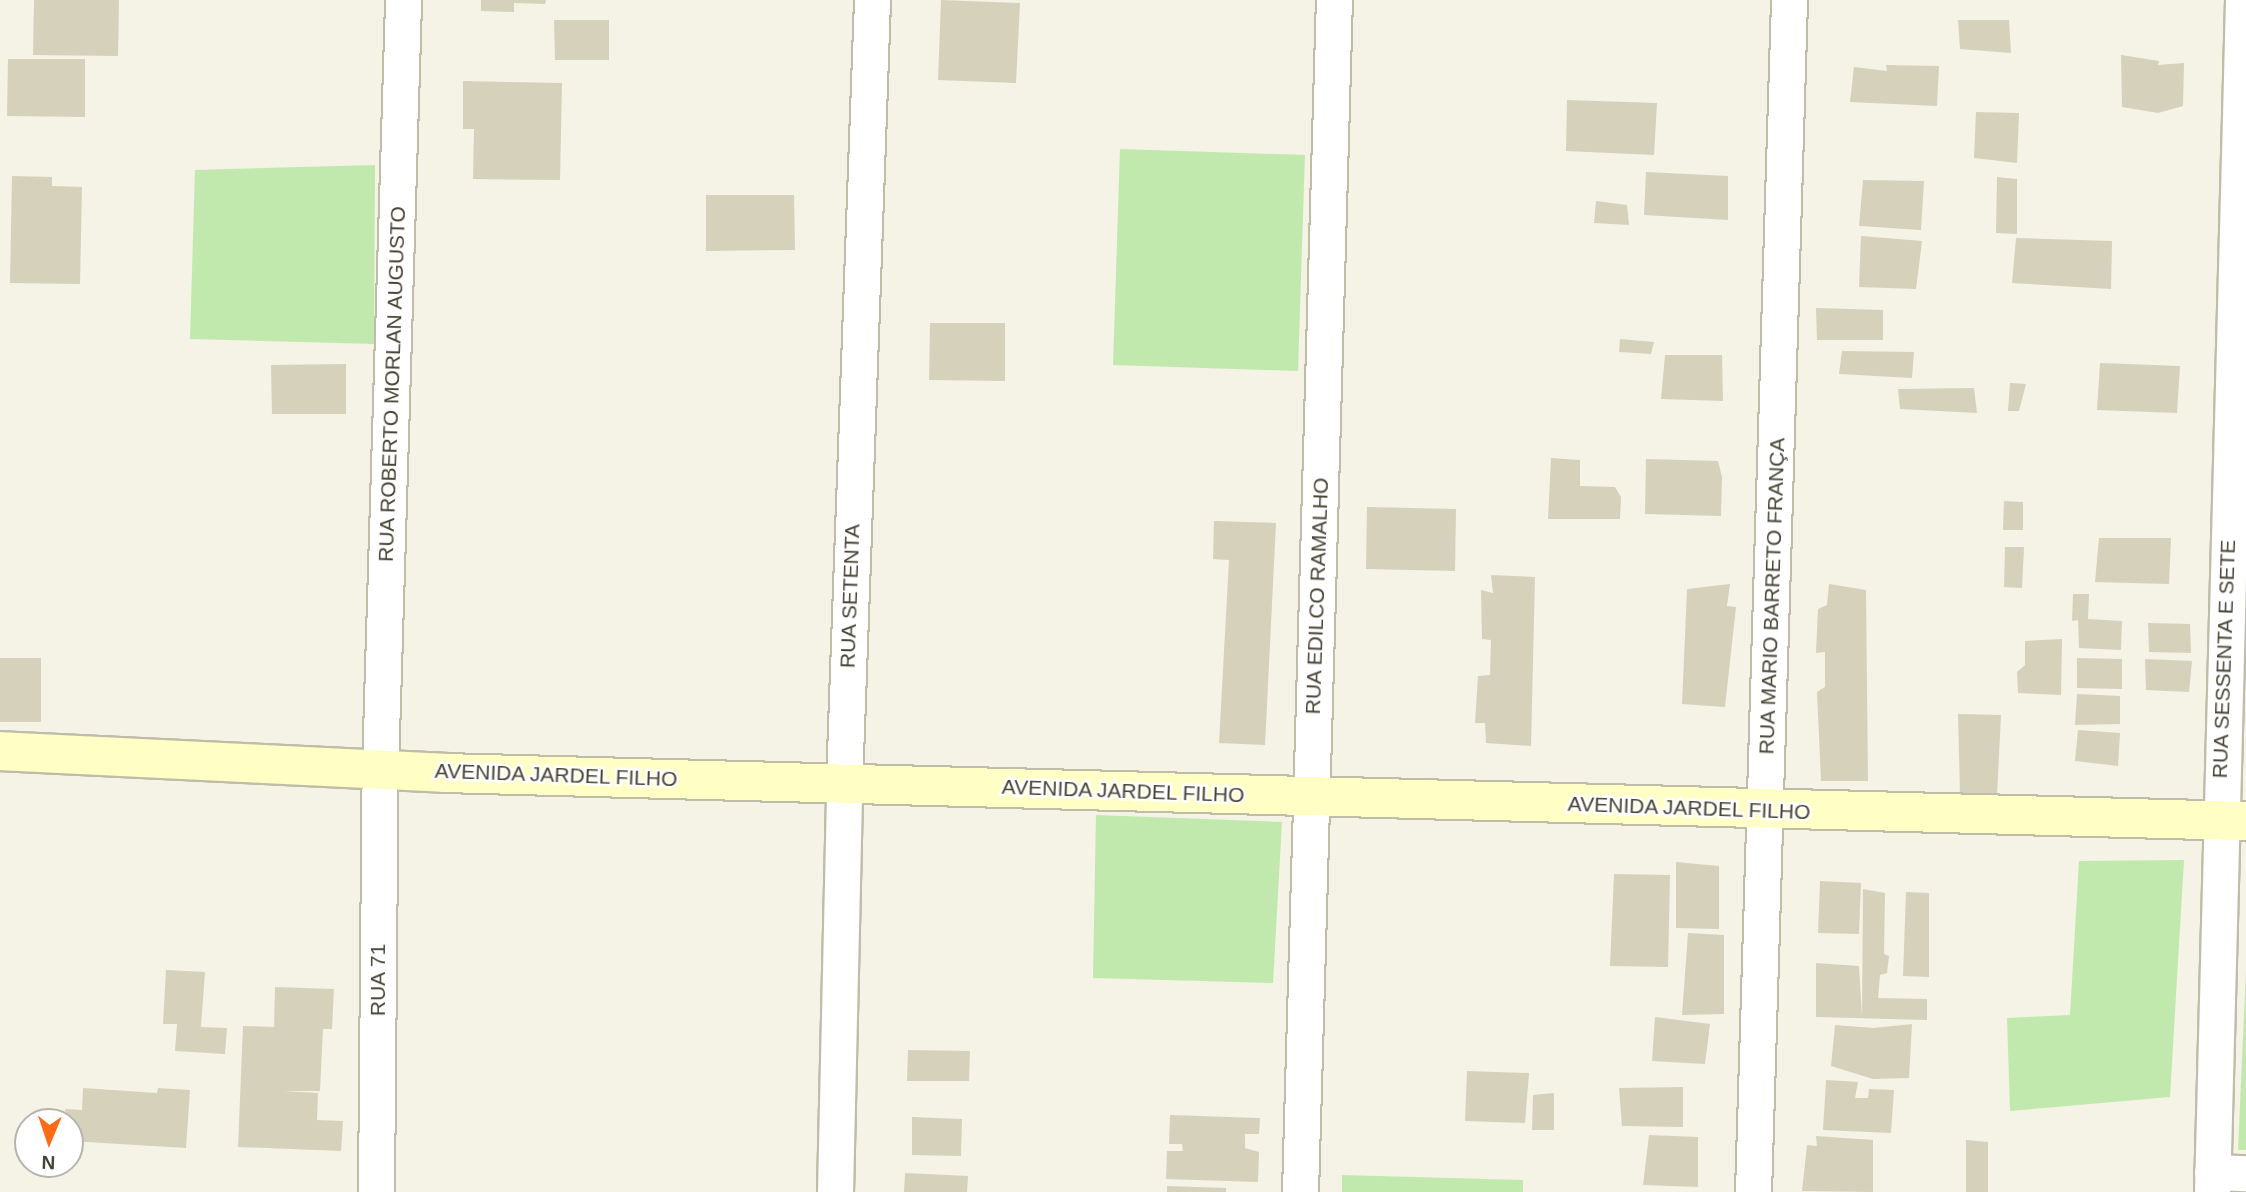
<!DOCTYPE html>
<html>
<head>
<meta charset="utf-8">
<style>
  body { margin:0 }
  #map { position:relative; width:2246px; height:1192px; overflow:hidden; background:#f4f3e6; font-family:Arial,sans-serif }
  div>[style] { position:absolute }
  .green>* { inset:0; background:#c1e9ad }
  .building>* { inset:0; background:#d6d1bb }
  .roads { filter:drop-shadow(2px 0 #bfbda8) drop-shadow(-2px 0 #bfbda8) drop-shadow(0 2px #bfbda8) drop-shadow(0 -2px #bfbda8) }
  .street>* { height:35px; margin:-17.5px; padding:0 17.5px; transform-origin:17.5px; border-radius:17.5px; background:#fff }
  .secondary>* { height:38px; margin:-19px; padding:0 19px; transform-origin:19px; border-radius:19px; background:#fffec5 }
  span { translate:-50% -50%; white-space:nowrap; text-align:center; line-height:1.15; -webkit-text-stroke:5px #fff; paint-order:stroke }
  .street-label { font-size:21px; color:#474435 }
  .north { position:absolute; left:14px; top:1108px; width:70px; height:70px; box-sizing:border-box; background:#fff; border:2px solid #b5b4ae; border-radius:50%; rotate:182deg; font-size:19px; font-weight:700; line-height:28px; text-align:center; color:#474435 }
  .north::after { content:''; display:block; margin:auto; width:24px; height:32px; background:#ff6a12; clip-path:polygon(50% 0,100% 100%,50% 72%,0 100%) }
</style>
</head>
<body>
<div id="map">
  <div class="green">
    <div style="clip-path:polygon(1120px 149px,1305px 155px,1298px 371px,1113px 365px)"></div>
    <div style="clip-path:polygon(375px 165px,374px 344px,190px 339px,195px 170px)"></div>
    <div style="clip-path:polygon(1096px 815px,1282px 822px,1273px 983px,1093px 978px)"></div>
    <div style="clip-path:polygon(2184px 860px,2170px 1097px,2010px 1111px,2007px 1018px,2070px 1015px,2079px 861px)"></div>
    <div style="clip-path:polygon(2246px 970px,2246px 1150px,2238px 1150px)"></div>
    <div style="clip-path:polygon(1342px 1175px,1523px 1180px,1523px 1192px,1342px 1192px)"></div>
  </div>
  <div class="building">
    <div style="clip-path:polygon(34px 0,119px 0,118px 56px,33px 55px)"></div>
    <div style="clip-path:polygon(481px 0,546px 0,545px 4px,514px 3px,514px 12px,481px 11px)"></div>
    <div style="clip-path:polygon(941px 0,1020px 3px,1016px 83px,938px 80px)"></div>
    <div style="clip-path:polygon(554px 20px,609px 20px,609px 60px,555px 60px)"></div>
    <div style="clip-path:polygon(1958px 20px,2009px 20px,2011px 53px,1960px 49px)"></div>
    <div style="clip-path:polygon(2121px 55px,2159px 61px,2158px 65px,2184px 63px,2183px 106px,2158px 113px,2122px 107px)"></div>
    <div style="clip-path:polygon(8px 59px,85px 59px,85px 117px,7px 116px)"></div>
    <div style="clip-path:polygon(1886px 65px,1939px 66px,1937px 106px,1850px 102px,1854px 67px,1887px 71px)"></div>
    <div style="clip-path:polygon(463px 81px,562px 83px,560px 180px,473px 179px,474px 129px,463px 129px)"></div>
    <div style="clip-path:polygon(1567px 100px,1657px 103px,1654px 155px,1566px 151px)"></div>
    <div style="clip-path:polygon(1976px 112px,2019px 113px,2017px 163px,1974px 158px)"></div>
    <div style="clip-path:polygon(1646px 172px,1728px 176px,1728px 220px,1644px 215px)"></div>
    <div style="clip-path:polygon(12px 176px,52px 177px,52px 186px,82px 187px,80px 284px,10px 283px)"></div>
    <div style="clip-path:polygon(1997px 177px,2017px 179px,2017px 234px,1996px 233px)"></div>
    <div style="clip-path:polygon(1863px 180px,1924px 181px,1921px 230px,1859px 226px)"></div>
    <div style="clip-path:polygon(706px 195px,794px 195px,795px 250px,706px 251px)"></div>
    <div style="clip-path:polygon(1596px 201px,1627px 205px,1629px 225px,1594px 223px)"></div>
    <div style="clip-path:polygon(1861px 236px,1922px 241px,1916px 289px,1859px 287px)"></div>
    <div style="clip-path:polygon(2016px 238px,2112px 241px,2111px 289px,2012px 283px)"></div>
    <div style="clip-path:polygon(1816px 308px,1883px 310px,1883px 340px,1817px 340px)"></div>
    <div style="clip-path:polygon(930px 323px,1005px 323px,1005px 381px,929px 380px)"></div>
    <div style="clip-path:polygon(1620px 339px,1654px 342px,1651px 354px,1619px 352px)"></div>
    <div style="clip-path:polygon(1842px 351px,1914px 352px,1912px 378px,1839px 374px)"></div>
    <div style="clip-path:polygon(1665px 355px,1722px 355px,1723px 401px,1661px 399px)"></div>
    <div style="clip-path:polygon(2100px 363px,2180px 366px,2177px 413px,2097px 410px)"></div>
    <div style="clip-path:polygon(346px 364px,346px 414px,272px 414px,271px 365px)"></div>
    <div style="clip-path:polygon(2010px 383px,2026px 384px,2019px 411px,2008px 411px)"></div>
    <div style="clip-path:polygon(1974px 388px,1977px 413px,1900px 409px,1898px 389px)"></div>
    <div style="clip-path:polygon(1551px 458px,1580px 460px,1580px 486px,1615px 487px,1621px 497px,1620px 519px,1548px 519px)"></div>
    <div style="clip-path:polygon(1646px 459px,1718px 461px,1722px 477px,1721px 516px,1645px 514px)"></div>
    <div style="clip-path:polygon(2004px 501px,2023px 502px,2023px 530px,2003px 530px)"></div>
    <div style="clip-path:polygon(1367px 507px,1456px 509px,1455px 571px,1366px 569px)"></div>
    <div style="clip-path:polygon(1214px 521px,1276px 523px,1265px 745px,1219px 743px,1229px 560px,1213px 559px)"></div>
    <div style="clip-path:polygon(2099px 538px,2171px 538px,2169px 584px,2095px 582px)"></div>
    <div style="clip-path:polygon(2005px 547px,2024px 547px,2022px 588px,2004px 587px)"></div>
    <div style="clip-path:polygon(1491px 575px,1535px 577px,1531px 746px,1486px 743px,1485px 723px,1475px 723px,1478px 676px,1490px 675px,1491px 640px,1482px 639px,1481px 590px,1493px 593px)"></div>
    <div style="clip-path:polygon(1730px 584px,1727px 606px,1736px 607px,1725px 707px,1682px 704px,1687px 589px)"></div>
    <div style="clip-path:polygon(1829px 584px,1866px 590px,1868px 781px,1821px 781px,1817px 692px,1825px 687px,1825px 652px,1816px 653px,1818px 609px,1827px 605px)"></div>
    <div style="clip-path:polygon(2073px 594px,2089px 594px,2088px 619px,2122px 621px,2121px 650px,2079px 648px,2078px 620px,2072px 621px)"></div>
    <div style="clip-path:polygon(2148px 623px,2190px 624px,2191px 653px,2149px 652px)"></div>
    <div style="clip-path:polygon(2062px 639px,2061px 695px,2018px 693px,2017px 672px,2025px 665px,2025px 641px)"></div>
    <div style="clip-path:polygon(0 658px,41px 658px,41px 722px,0 722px)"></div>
    <div style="clip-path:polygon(2077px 658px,2122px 659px,2122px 689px,2077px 688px)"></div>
    <div style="clip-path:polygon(2145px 659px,2192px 661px,2189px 692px,2146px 690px)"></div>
    <div style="clip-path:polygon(2077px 694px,2120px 696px,2120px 724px,2075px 725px)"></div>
    <div style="clip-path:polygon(1958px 714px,2001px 715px,1997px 795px,1960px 794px)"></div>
    <div style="clip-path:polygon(2078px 730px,2120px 733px,2118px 766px,2075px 761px)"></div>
    <div style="clip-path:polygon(1676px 862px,1719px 866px,1719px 929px,1676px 928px)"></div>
    <div style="clip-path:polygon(1614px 874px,1670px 875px,1668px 967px,1610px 966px)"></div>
    <div style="clip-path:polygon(1820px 881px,1861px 883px,1859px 934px,1818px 933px)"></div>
    <div style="clip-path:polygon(1863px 889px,1885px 893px,1884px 954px,1889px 956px,1887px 973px,1880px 975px,1878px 998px,1927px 999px,1927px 1020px,1816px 1017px,1816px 963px,1859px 966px,1862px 1016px)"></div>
    <div style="clip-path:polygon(1906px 892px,1929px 893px,1929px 977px,1903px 976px)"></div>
    <div style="clip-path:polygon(1688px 933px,1724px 935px,1724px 1014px,1682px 1015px)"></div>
    <div style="clip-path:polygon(166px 970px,205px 972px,201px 1027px,227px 1028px,225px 1054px,175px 1051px,177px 1024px,163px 1024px)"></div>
    <div style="clip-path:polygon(275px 987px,334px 989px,332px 1029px,323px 1029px,320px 1091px,283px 1091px,318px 1093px,317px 1120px,343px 1121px,341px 1151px,238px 1147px,243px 1026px,274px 1027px)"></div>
    <div style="clip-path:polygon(1655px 1017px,1710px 1024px,1705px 1064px,1652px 1061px)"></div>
    <div style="clip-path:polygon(1912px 1024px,1909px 1078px,1873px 1079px,1831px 1066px,1835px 1025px,1873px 1028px)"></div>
    <div style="clip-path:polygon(908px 1050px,970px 1051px,969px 1081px,907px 1081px)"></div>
    <div style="clip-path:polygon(1467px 1071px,1529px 1073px,1525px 1123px,1465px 1121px)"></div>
    <div style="clip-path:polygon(1826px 1080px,1858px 1082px,1855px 1098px,1868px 1098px,1869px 1089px,1894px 1090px,1891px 1133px,1823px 1130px)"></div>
    <div style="clip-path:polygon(1683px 1087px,1683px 1127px,1622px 1126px,1619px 1088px)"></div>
    <div style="clip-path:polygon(83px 1088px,157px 1093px,158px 1088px,190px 1090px,186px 1148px,70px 1141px,65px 1109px,82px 1110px)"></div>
    <div style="clip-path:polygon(1554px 1093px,1554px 1130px,1532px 1130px,1533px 1095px)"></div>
    <div style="clip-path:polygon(1170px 1115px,1260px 1118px,1259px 1134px,1245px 1134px,1245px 1148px,1259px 1152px,1258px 1182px,1166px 1179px,1167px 1151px,1183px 1151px,1182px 1144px,1169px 1144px)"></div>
    <div style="clip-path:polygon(912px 1117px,962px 1119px,961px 1156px,912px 1155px)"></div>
    <div style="clip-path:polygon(1649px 1135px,1698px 1137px,1698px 1187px,1643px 1185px)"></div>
    <div style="clip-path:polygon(1816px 1136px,1873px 1140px,1873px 1192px,1802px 1191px,1807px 1145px,1817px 1146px)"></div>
    <div style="clip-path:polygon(1966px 1140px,1988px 1142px,1988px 1192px,1966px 1192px)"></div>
    <div style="clip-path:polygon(905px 1173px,968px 1176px,967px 1192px,904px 1192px)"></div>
    <div style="clip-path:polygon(1167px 1186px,1226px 1188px,1226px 1192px,1167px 1192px)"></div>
  </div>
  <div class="roads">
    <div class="street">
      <div style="left:2212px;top:1172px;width:34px;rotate:2deg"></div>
      <div style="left:376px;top:1192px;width:424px;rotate:-89.5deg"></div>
      <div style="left:380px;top:768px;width:768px;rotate:-88.28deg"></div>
      <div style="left:835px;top:1192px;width:409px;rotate:-88.7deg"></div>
      <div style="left:844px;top:783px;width:784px;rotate:-87.95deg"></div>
      <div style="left:1300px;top:1192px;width:1192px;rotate:-88.37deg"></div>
      <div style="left:1753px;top:1192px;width:1193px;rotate:-88.27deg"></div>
      <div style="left:2212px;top:1192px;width:1192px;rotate:-88.51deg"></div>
    </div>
    <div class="secondary">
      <div style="left:0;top:751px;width:445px;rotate:2.8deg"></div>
      <div style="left:444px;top:773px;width:1803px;rotate:1.53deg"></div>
    </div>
  </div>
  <div class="street-label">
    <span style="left:392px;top:384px;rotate:-88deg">RUA ROBERTO MORLAN AUGUSTO</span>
    <span style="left:850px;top:596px;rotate:-88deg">RUA SETENTA</span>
    <span style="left:1317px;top:596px;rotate:-88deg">RUA EDILCO RAMALHO</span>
    <span style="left:1772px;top:596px;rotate:-88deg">RUA MARIO BARRETO FRANÇA</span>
    <span style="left:2224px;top:659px;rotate:-88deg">RUA SESSENTA E SETE</span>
    <span style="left:556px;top:775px;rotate:2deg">AVENIDA JARDEL FILHO</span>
    <span style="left:1123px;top:791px;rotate:2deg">AVENIDA JARDEL FILHO</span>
    <span style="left:1689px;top:808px;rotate:2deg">AVENIDA JARDEL FILHO</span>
    <span style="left:378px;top:980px;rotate:-90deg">RUA 71</span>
  </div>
  <div class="north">N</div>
</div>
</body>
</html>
